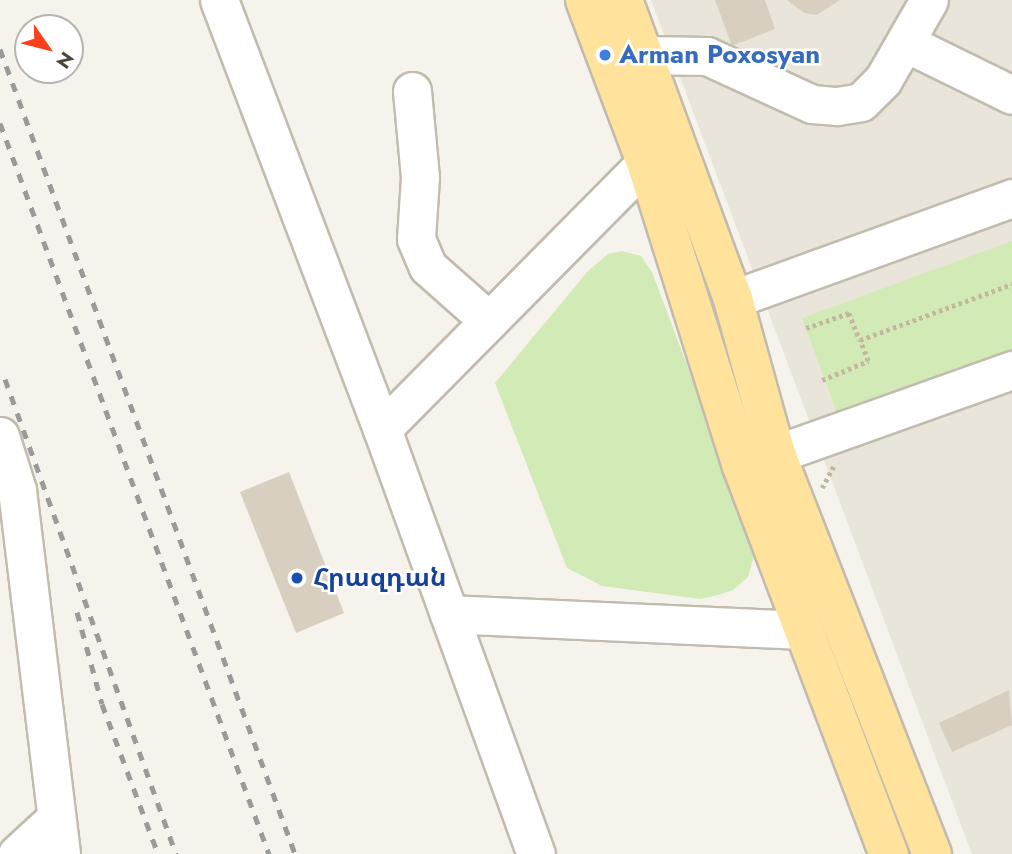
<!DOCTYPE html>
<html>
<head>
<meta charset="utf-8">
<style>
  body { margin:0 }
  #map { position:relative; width:1012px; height:854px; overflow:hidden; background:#f6f3ec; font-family:Jost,"Noto Sans Armenian",sans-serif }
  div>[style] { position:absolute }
  .residential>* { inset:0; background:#eae5da }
  .green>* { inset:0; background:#d2eab5 }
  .building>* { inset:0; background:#d8cfc1 }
  .path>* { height:4.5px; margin-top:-2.25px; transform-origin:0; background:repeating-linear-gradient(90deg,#c4b79f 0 3.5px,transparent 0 7px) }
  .roads { filter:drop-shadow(2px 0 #c2bbae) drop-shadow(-2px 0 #c2bbae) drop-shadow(0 2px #c2bbae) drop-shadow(0 -2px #c2bbae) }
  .minor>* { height:37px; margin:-18.5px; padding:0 18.5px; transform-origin:18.5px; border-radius:18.5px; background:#fff }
  .major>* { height:38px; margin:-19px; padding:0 19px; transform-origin:19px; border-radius:19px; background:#ffe39c }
  .rail>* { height:5px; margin-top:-2.5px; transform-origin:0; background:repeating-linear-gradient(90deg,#9a9a9a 0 9px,transparent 0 18px) }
  .dots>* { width:19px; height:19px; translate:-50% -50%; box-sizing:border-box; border:4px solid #fff; border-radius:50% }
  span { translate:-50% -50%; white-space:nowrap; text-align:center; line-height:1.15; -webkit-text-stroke:5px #fff; paint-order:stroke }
  .shop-label { font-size:26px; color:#366cbe; font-weight:700 }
  .left { translate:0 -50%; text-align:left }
  .transit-label { font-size:26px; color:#164399; font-weight:700 }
  .north { position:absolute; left:14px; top:14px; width:70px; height:70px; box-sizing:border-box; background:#fff; border:2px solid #b7b4b0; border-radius:50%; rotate:125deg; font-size:19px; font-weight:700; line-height:28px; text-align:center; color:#4b4439 }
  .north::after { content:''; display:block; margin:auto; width:24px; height:32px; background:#fc3f1d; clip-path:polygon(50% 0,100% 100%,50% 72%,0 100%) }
</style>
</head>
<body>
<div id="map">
  <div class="residential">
    <div style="clip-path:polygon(651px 0,1012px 0,1012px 854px,972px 854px)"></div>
  </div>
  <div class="green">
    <div style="clip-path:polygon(1012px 241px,1012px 358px,840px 421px,802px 318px)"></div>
    <div style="clip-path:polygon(622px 251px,641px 256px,652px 272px,756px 548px,748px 577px,733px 590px,718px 595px,700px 599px,602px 586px,567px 568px,495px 383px,588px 271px,608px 254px)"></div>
  </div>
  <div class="building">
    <div style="clip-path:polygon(715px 0,765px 0,775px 29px,732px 46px)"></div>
    <div style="clip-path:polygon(787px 0,840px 0,817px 15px,804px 13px)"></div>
    <div style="clip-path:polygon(289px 472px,344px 613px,296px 633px,240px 492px)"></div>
    <div style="clip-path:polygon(1009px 690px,1012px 725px,952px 752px,939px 723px)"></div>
  </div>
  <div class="path">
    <div style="left:806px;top:328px;width:46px;rotate:-19.2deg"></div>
    <div style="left:849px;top:313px;width:29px;rotate:68deg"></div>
    <div style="left:822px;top:380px;width:50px;rotate:-22.4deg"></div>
    <div style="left:868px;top:361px;width:22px;rotate:-111deg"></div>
    <div style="left:860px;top:340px;width:162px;rotate:-20.2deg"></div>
    <div style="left:822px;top:488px;width:26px;rotate:-62deg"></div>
  </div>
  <div class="roads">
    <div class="minor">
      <div style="left:219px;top:0;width:459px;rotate:69.2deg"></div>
      <div style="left:382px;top:429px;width:452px;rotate:70.1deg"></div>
      <div style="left:906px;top:43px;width:118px;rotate:26.1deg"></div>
      <div style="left:643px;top:55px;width:64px;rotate:0.9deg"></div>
      <div style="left:707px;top:56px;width:115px;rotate:24.6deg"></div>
      <div style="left:812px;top:104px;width:25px;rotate:5deg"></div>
      <div style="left:837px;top:106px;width:24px;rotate:-9deg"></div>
      <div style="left:861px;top:102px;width:31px;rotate:-45deg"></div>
      <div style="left:883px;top:80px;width:92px;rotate:-60.1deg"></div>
      <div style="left:412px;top:91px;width:86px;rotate:84.7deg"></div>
      <div style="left:420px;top:177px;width:62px;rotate:93.7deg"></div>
      <div style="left:416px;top:239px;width:30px;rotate:67deg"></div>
      <div style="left:428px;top:267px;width:81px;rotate:41.5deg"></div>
      <div style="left:733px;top:299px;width:297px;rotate:-19.9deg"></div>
      <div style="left:382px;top:429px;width:375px;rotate:-45.3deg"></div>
      <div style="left:0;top:436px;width:57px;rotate:72.5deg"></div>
      <div style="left:17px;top:490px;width:367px;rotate:83.1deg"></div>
      <div style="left:776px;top:454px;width:251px;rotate:-19.6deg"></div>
      <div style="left:449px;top:614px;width:352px;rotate:2.6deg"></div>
      <div style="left:17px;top:854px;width:52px;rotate:-42.6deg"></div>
    </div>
    <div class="major">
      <div style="left:585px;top:0;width:173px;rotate:69.4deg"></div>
      <div style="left:646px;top:162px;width:319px;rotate:72.5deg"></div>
      <div style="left:742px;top:466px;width:415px;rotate:69.3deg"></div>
      <div style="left:623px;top:0;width:319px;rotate:69.8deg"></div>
      <div style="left:733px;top:299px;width:161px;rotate:74.5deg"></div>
      <div style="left:776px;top:454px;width:429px;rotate:68.7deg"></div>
    </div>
  </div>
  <div class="rail">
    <div style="left:0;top:49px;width:857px;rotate:69.87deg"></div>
    <div style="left:0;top:123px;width:779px;rotate:69.8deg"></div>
    <div style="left:5px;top:379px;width:505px;rotate:70.2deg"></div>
    <div style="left:77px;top:612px;width:95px;rotate:74.8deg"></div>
    <div style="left:102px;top:704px;width:160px;rotate:69.5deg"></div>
  </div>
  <div class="dots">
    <div style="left:605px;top:55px;background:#3f7fe0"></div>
    <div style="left:297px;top:578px;background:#1a4fb4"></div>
  </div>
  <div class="shop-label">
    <span class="left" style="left:619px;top:55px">Arman Poxosyan</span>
  </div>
  <div class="transit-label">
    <span class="left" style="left:313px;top:578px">Հրազդան</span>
  </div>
  <div class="north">N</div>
</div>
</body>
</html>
